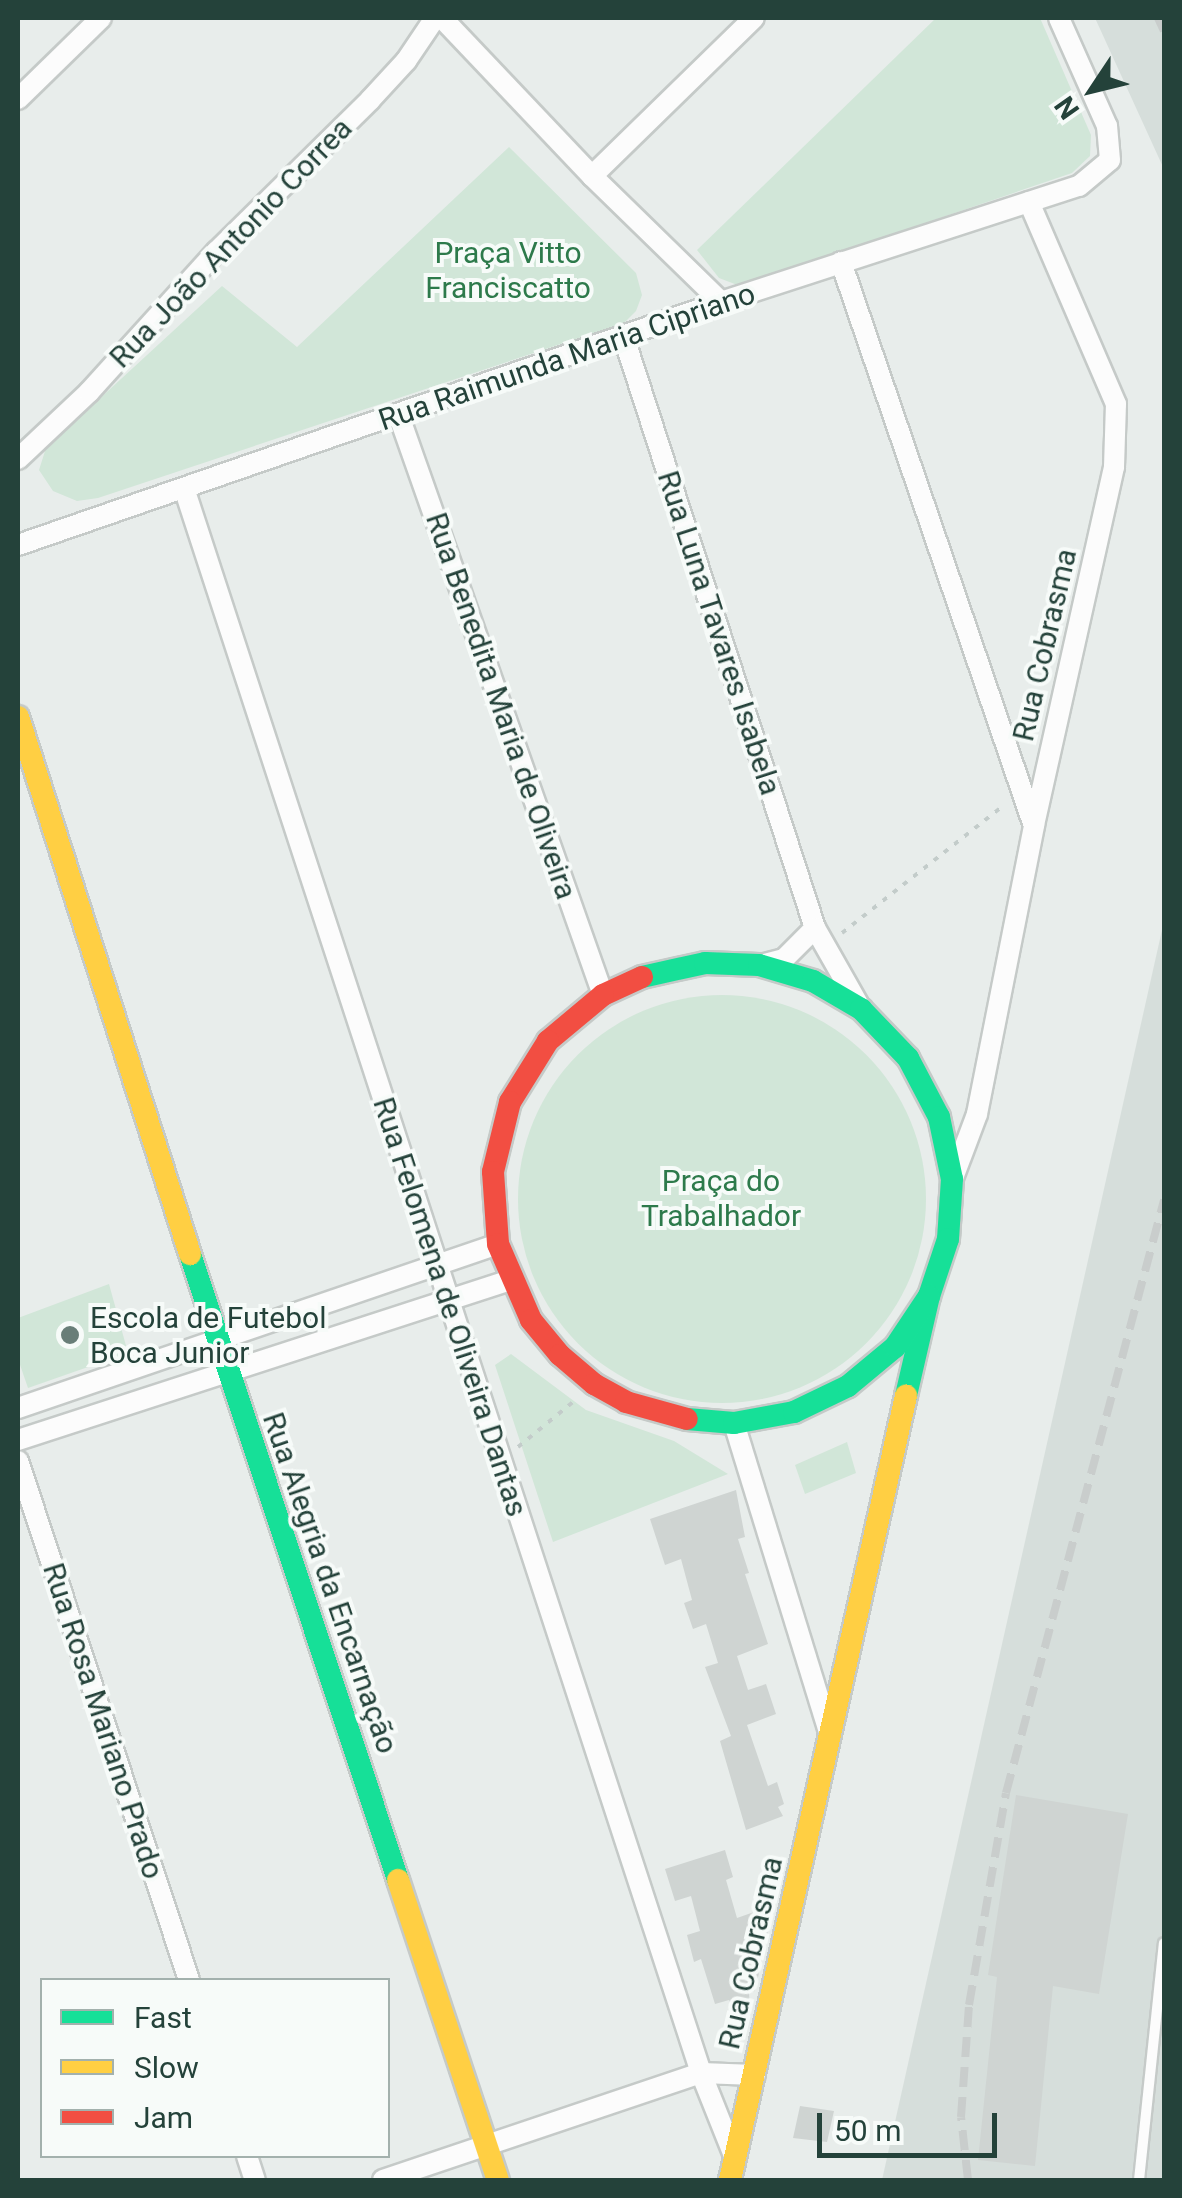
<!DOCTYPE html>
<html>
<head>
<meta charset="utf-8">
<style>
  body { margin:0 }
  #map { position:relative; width:1182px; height:2198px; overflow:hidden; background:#e8edeb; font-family:Roboto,sans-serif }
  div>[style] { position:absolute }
  .built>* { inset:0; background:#d6dedb }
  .green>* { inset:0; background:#d1e6d8 }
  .round { border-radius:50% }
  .building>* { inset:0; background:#cfd4d2 }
  .path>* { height:4px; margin-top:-2px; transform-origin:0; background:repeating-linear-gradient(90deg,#c3ccca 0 5px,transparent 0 13px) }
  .roads { filter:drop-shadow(2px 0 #c5cac8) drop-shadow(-2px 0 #c5cac8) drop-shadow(0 2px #c5cac8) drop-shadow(0 -2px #c5cac8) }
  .lane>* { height:10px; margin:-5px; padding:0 5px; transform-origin:5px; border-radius:5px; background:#fcfcfc }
  .street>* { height:20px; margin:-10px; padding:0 10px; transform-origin:10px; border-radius:10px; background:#fcfcfc }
  .fast>* { height:22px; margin:-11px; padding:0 11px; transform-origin:11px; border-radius:11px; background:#16e098 }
  .slow>* { height:22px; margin:-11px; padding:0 11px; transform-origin:11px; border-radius:11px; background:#ffcf43 }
  .jam>* { height:22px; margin:-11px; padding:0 11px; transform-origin:11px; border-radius:11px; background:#f24e42 }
  .rail>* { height:8px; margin-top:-4px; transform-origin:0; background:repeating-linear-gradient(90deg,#c9cdcc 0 20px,transparent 0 30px) }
  .dots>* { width:28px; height:28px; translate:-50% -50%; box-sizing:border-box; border:5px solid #f7fbf9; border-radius:50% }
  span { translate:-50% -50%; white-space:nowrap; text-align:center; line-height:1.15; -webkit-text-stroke:8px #f7fbf9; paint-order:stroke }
  .street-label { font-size:30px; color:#24423a }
  .park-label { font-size:30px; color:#2d7a4b }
  .poi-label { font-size:30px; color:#24423a }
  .left { translate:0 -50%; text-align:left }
  .frame { position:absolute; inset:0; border:20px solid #24423a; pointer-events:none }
  .legend { position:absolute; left:40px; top:1978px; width:350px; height:180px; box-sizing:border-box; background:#f7fbf9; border:2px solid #a3b1ad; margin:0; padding:12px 18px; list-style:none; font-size:30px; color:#24423a }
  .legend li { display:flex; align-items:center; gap:20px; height:50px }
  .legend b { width:50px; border:2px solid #a3b1ad }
  .north { position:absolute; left:1042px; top:40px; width:100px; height:100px; -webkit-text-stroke:8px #f7fbf9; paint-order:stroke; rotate:235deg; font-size:28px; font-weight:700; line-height:40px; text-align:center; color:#24423a }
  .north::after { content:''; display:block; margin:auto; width:35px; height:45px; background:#24423a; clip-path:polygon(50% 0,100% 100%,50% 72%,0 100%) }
  .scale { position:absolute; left:817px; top:2113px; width:180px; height:45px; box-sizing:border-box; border:5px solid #24423a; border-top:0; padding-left:12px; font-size:30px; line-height:35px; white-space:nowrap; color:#24423a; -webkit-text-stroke:8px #f7fbf9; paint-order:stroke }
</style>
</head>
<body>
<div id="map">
  <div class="built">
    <div style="clip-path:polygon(1095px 18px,1164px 18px,1164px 171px,1163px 167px)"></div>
    <div style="clip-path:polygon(1164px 921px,1164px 2180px,882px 2180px)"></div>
  </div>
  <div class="green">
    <div style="clip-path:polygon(936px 18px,1040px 18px,1091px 135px,1090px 156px,1072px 173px,740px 286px,719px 278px,697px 250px)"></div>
    <div style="clip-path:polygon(509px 147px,636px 273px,642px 295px,636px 311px,624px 323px,98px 498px,77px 501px,53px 491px,39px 470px,46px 448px,222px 286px,297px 347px)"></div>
    <div class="round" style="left:518px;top:995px;width:408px;height:408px"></div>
    <div style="clip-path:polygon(109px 1284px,128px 1353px,28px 1388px,18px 1359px,18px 1318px)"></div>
    <div style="clip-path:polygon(511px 1354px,586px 1410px,674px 1441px,728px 1474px,553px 1542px,495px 1365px)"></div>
    <div style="clip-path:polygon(847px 1442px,856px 1473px,805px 1494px,795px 1465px)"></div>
  </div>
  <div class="building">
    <div style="clip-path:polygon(736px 1490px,745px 1537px,738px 1539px,749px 1573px,745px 1574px,768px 1644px,737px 1656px,748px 1690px,766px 1684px,776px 1714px,747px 1725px,768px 1786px,777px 1782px,784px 1804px,778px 1807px,783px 1816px,746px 1830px,720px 1741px,731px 1736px,705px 1667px,718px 1663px,706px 1624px,693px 1629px,684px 1603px,692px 1600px,681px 1559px,665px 1565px,650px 1519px)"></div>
    <div style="clip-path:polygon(1016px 1795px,1128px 1814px,1099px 1994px,1053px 1986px,1035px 2166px,978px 2160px,997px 1977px,988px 1975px)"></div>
    <div style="clip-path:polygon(725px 1850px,733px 1877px,726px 1880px,737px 1918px,774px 1905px,755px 1991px,749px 1993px,750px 2010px,733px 2016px,729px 2000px,715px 2004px,701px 1959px,694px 1962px,687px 1935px,700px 1931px,691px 1896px,675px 1901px,665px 1869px)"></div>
    <div style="clip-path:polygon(800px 2106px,834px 2111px,827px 2142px,793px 2138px)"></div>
  </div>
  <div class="path">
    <div style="left:842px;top:933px;width:205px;rotate:-38.3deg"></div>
    <div style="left:518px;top:1447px;width:71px;rotate:-39.3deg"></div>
  </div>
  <div class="roads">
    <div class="lane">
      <div style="left:1139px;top:2180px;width:238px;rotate:-84deg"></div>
    </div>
    <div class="street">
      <div style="left:442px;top:18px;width:218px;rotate:46.5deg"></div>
      <div style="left:592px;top:176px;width:180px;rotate:44.3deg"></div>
      <div style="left:18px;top:99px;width:116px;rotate:-44.3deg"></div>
      <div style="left:592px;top:176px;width:226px;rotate:-44.3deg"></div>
      <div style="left:841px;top:262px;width:593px;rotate:71.11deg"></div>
      <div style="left:624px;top:338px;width:620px;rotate:72.06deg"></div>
      <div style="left:815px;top:928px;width:93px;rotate:60.4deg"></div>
      <div style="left:399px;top:416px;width:614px;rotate:70.59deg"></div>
      <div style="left:18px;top:459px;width:98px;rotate:-43.3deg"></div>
      <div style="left:89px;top:392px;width:190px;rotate:-47.8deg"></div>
      <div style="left:217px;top:251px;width:215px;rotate:-44.6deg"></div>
      <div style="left:370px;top:100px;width:53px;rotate:-47.3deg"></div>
      <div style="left:406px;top:61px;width:52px;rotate:-56deg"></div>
      <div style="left:184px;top:488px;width:1667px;rotate:71.93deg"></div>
      <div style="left:701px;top:2073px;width:54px;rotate:2.1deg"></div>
      <div style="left:18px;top:545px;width:744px;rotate:-19.07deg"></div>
      <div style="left:721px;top:302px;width:376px;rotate:-18deg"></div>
      <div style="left:1079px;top:186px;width:40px;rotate:-40deg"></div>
      <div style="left:1110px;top:160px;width:34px;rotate:-95deg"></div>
      <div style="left:1107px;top:126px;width:118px;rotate:-114deg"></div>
      <div style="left:761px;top:965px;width:24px;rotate:-15deg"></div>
      <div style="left:784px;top:959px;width:44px;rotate:-45deg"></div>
      <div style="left:953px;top:1178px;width:68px;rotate:-69.4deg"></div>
      <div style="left:977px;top:1114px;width:295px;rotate:-78.8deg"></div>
      <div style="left:1034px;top:825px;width:367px;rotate:-77.4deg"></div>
      <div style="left:1114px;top:467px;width:63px;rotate:-88.2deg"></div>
      <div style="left:1116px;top:404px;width:220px;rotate:-113.3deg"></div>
      <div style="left:18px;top:1408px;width:507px;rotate:-18.86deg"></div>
      <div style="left:734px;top:1423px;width:323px;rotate:72.9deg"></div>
      <div style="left:18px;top:1440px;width:517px;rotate:-18.01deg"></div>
      <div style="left:18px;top:1461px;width:546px;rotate:71.76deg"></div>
      <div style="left:247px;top:2156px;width:25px;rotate:72deg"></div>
      <div style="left:383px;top:2180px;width:336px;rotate:-18.6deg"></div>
      <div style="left:701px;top:2073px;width:92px;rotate:68.2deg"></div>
    </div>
    <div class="fast">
      <div style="left:642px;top:977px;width:65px;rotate:-12.5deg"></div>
      <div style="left:705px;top:963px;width:54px;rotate:2.1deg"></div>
      <div style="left:759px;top:965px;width:56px;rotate:16.5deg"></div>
      <div style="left:813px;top:981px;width:56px;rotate:30.3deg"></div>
      <div style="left:861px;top:1009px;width:68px;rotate:46.2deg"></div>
      <div style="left:908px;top:1058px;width:67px;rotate:62.3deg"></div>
      <div style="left:939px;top:1117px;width:63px;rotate:78.2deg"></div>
      <div style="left:952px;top:1179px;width:60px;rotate:93.8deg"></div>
      <div style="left:948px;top:1239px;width:60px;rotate:108.4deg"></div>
      <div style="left:929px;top:1296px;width:103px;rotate:103deg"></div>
      <div style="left:190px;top:1254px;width:660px;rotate:71.62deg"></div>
      <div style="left:687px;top:1419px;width:47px;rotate:4.9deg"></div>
      <div style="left:734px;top:1423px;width:61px;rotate:-10.4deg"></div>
      <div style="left:794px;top:1412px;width:60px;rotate:-25.7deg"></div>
      <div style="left:848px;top:1386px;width:61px;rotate:-39.7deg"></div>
      <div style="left:895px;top:1347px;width:61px;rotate:-56.3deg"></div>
    </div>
    <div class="slow">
      <div style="left:18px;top:717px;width:564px;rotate:72.24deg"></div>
      <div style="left:398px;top:1880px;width:316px;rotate:71.6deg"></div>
      <div style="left:730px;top:2180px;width:804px;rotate:-77.35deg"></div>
    </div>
    <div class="jam">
      <div style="left:642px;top:977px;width:43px;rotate:155.2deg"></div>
      <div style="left:603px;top:995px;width:72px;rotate:140.1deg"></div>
      <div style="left:548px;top:1041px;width:72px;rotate:121.9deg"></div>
      <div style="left:510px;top:1102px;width:72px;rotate:103.7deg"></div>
      <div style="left:493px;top:1172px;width:72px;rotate:86deg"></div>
      <div style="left:498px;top:1244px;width:83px;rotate:66.5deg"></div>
      <div style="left:531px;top:1320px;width:45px;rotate:50.4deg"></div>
      <div style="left:560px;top:1355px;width:45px;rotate:40.5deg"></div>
      <div style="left:594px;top:1384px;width:37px;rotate:29deg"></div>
      <div style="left:626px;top:1402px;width:63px;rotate:15.6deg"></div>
    </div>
  </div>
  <div class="rail">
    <div style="left:1158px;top:18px;width:14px;rotate:65deg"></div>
    <div style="left:968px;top:2180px;width:63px;rotate:-96.3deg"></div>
    <div style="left:961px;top:2117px;width:112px;rotate:-85.9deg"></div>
    <div style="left:969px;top:2005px;width:215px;rotate:-80.1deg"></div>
    <div style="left:1006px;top:1793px;width:614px;rotate:-75.08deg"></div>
  </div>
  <div class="dots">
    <div style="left:70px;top:1335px;background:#697e78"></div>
  </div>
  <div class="street-label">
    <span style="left:231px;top:243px;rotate:-46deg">Rua João Antonio Correa</span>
    <span style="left:567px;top:357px;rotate:-19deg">Rua Raimunda Maria Cipriano</span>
    <span style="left:719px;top:633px;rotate:72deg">Rua Luna Tavares Isabela</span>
    <span style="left:1045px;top:645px;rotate:-77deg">Rua Cobrasma</span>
    <span style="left:501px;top:706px;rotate:71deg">Rua Benedita Maria de Oliveira</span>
    <span style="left:450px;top:1307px;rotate:72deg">Rua Felomena de Oliveira Dantas</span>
    <span style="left:330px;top:1583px;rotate:71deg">Rua Alegria da Encarnação</span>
    <span style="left:103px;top:1721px;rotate:72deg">Rua Rosa Mariano Prado</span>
    <span style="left:751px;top:1953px;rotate:-77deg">Rua Cobrasma</span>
  </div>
  <div class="park-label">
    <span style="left:508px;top:270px">Praça Vitto<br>Franciscatto</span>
    <span style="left:721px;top:1198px">Praça do<br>Trabalhador</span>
  </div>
  <div class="poi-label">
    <span class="left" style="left:90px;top:1335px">Escola de Futebol<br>Boca Junior</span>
  </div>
  <div class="frame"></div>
  <ul class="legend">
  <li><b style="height:12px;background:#16e098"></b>Fast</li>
  <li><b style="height:12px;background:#ffcf43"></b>Slow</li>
  <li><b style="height:12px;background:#f24e42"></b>Jam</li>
  </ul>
  <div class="north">N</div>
  <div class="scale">50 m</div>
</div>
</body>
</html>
